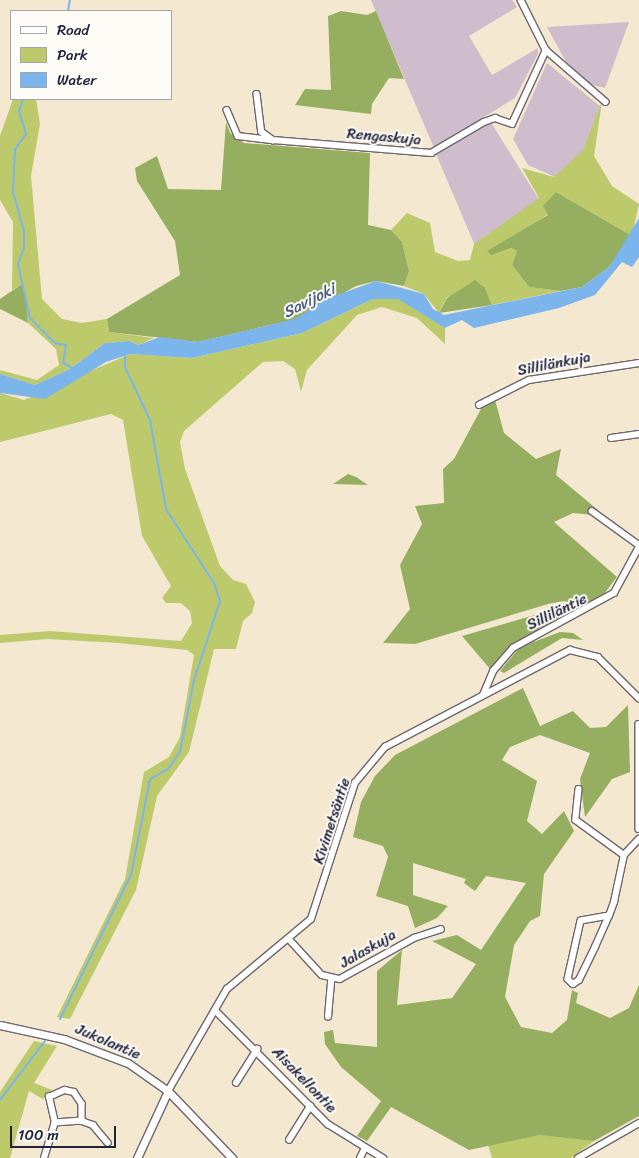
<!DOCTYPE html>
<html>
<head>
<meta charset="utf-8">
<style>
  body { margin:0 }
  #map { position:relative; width:639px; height:1158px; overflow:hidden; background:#f4e8d0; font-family:Sriracha,sans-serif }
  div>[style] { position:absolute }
  .industrial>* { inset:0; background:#cfbdce }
  .green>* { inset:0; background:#bdca6c }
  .forest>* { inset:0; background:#96ae60 }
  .water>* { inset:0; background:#7cb4ec }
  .stream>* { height:2px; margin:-1px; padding:0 1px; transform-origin:1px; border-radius:1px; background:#7cb4ec }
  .roads { filter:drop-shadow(1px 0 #6c676f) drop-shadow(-1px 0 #6c676f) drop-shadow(0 1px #6c676f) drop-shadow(0 -1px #6c676f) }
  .minor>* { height:5.5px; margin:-2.75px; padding:0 2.75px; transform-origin:2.75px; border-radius:2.75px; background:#fff }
  .tertiary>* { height:7px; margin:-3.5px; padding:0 3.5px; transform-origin:3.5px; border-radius:3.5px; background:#fff }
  span { translate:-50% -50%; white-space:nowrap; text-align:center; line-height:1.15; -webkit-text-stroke:4px #fdfcf7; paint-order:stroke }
  .street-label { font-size:15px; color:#22223b }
  .water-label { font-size:16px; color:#465c82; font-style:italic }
  .legend { position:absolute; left:10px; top:10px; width:162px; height:90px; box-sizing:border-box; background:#fdfcf7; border:1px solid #a5a5ac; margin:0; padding:6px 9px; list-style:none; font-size:15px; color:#22223b }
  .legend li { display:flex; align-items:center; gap:10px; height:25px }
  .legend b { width:25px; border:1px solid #a5a5ac }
  .scale { position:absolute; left:10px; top:1126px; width:106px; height:22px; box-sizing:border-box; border:2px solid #22223b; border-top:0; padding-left:6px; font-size:15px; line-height:18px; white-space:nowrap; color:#22223b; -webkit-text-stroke:4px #fdfcf7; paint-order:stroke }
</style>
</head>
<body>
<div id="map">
  <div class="industrial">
    <div style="clip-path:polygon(371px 0,512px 0,517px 7px,469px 36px,492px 75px,538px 48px,538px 54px,515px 98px,434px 148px)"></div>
    <div style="clip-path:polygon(629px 22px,605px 88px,588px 84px,571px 71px,547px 27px)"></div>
    <div style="clip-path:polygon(547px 63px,601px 107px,592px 154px,598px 196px,528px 165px,513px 139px)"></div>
    <div style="clip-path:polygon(490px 121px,548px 214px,479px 255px,436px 154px)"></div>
  </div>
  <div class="green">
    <div style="clip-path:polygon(13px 99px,36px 99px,40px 124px,31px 176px,42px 299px,62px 319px,82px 323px,107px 319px,109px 332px,154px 338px,138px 345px,129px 341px,105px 343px,70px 369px,35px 385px,0 374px,0 370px,37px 380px,59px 365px,56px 349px,28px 323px,22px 284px,12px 290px,13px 222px,0 200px,0 136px)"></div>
    <div style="clip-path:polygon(602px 101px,594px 156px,612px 186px,639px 204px,632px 236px,556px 192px,548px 214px,492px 255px,511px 248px,517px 251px,512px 265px,529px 287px,561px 291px,492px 305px,485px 288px,447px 297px,439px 313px,424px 294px,404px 286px,409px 271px,402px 242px,391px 230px,407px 213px,430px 223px,435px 252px,458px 261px,470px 260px,474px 244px,539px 198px,522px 168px,554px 177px,583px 150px)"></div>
    <div style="clip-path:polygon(373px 299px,398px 299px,416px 307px,445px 328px,445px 344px,417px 318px,382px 307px,357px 315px,307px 370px,301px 392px,295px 369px,283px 361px,263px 362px,184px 431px,180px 442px,185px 469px,220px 566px,233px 580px,246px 584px,255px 602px,252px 613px,243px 621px,236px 649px,214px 649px,189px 752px,157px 796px,136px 890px,70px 1019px,57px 1017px,125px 879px,144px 772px,169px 757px,180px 737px,194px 655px,187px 650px,119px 643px,47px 639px,0 643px,0 635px,50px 631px,181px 641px,192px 623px,190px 611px,181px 603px,166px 603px,162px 598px,171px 586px,142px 536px,123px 420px,111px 414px,0 442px,0 393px,24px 400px,130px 354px,192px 358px,302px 333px)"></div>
    <div style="clip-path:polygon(34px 1041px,57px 1046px,34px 1083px,52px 1090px,43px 1099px,29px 1091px,10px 1158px,0 1158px,0 1092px)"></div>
    <div style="clip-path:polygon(540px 1135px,583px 1137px,594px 1141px,571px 1158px,492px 1158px,488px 1145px)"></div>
  </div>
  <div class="forest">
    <div style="clip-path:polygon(341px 11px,367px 15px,376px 11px,404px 79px,389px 78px,372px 104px,371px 114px,295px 105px,305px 89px,331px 90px,328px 16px)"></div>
    <div style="clip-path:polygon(226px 122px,230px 133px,244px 143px,370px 153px,368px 225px,391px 230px,402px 242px,409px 271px,404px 286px,376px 281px,356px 286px,296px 319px,198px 342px,109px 332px,107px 319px,180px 275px,175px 241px,137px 181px,135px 168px,157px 156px,168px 189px,221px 190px)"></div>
    <div style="clip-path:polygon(556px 192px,632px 236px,609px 267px,582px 287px,561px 291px,529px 287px,512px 265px,517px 251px,511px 248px,492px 255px,487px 251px,548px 215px,543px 206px)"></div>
    <div style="clip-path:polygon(475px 280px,485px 288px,492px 305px,439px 313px,447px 298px)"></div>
    <div style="clip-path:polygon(22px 284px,26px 303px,28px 323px,0 309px,0 299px)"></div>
    <div style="clip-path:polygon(494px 396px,504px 433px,536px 459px,561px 449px,556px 475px,598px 510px,593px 515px,573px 513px,554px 522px,617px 577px,600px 599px,586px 607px,564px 601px,548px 604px,415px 644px,383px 643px,410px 609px,400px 565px,422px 524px,415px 506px,444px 503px,443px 469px,454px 459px,481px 409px)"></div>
    <div style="clip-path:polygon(348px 474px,356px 477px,368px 485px,333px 484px)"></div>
    <div style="clip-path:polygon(552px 610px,575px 613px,511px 646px,491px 670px,462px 636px)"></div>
    <div style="clip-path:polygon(560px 632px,573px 633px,583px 640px,562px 638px,504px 673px,500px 671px,520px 647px)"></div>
    <div style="clip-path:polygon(523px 688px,540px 726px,573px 711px,590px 728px,606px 727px,628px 705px,630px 772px,612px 779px,585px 817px,580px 779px,590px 753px,540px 735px,510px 747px,502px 760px,537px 781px,527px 821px,542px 834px,564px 811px,574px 831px,544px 874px,540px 916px,530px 921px,514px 945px,505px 997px,521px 1027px,552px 1033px,567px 1020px,572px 990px,578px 993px,576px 1003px,610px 1018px,629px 1008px,639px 985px,639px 1116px,594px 1141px,540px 1135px,469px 1150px,391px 1107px,367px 1141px,357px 1136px,381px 1101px,341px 1067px,325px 1044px,324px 1032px,333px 1030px,335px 1043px,377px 1047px,377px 971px,402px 950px,397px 1005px,452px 998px,476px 964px,432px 941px,457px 935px,481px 950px,526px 883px,486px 876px,475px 891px,464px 883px,466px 879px,413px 863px,413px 895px,448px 906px,437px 918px,415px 928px,408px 906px,376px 896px,388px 857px,383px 846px,353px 837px,361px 802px,375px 776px,395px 755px)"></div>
  </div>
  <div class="water">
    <div style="clip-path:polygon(639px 218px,639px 257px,632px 267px,622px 262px,595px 295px,559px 308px,474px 328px,462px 320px,445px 328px,398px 299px,373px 299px,302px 333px,192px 358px,130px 354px,106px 362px,45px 399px,0 393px,0 374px,35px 385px,70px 369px,105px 343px,129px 341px,138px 345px,160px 337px,198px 342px,295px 319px,326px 299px,376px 281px,424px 294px,433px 309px,444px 315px,582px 287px,609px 267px)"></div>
  </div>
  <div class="stream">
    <div style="left:68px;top:11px;width:11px;rotate:-80deg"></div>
    <div style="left:23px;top:99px;width:13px;rotate:108deg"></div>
    <div style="left:19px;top:111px;width:24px;rotate:73deg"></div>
    <div style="left:26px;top:134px;width:19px;rotate:126deg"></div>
    <div style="left:15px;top:149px;width:43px;rotate:92.7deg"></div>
    <div style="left:13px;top:192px;width:41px;rotate:74.2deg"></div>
    <div style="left:24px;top:231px;width:17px;rotate:90deg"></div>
    <div style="left:24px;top:248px;width:17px;rotate:111deg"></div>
    <div style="left:18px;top:264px;width:55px;rotate:77.5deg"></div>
    <div style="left:30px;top:318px;width:35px;rotate:45deg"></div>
    <div style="left:55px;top:343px;width:11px;rotate:10deg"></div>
    <div style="left:66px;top:345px;width:18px;rotate:99deg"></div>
    <div style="left:63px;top:363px;width:11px;rotate:27deg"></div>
    <div style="left:60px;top:1019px;width:161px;rotate:-63.8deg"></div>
    <div style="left:131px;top:875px;width:98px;rotate:-78.8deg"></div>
    <div style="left:150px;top:779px;width:21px;rotate:-29deg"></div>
    <div style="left:168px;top:769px;width:21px;rotate:-55deg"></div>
    <div style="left:180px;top:752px;width:73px;rotate:-79deg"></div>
    <div style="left:194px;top:680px;width:83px;rotate:-71.8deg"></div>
    <div style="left:220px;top:601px;width:19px;rotate:-108deg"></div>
    <div style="left:214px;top:583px;width:88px;rotate:-123deg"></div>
    <div style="left:166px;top:509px;width:90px;rotate:-100.2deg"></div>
    <div style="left:150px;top:420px;width:59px;rotate:-115.3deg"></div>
    <div style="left:125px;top:367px;width:11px;rotate:-90deg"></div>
    <div style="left:0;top:1100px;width:74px;rotate:-52.7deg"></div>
  </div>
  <div class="roads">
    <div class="minor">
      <div style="left:521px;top:0;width:56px;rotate:63.4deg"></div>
      <div style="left:546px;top:50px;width:79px;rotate:40.9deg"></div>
      <div style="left:257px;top:94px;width:38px;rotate:83deg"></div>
      <div style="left:262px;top:132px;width:14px;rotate:36deg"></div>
      <div style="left:273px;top:140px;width:159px;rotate:4.7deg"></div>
      <div style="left:431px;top:153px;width:61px;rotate:-30.3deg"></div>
      <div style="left:484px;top:122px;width:12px;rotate:-20deg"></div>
      <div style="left:495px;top:118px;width:18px;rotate:19deg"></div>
      <div style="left:512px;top:124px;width:81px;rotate:-65.3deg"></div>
      <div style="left:227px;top:110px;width:28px;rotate:67deg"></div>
      <div style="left:238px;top:136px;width:35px;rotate:7deg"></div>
      <div style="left:479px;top:405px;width:56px;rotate:-26.6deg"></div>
      <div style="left:529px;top:380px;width:111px;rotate:-8.8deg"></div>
      <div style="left:611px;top:438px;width:28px;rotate:-8deg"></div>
      <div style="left:592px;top:511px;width:58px;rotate:35.9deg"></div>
      <div style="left:483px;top:695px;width:26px;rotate:-67deg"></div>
      <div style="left:493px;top:671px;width:30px;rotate:-49deg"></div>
      <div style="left:513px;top:648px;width:115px;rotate:-28.6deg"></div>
      <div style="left:614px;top:593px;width:52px;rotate:-61.5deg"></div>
      <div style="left:639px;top:724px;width:105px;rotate:90deg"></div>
      <div style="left:579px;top:789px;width:31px;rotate:96deg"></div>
      <div style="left:576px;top:820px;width:59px;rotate:36.1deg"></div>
      <div style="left:609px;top:916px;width:28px;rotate:170deg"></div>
      <div style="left:581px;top:921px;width:59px;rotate:102.6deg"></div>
      <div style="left:568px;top:979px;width:7px;rotate:45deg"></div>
      <div style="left:573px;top:984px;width:7px;rotate:-34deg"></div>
      <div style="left:579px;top:980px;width:37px;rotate:-64deg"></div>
      <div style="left:595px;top:947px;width:34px;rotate:-66deg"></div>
      <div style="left:609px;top:916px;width:15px;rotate:-70deg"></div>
      <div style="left:614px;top:902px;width:48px;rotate:-78deg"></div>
      <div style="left:624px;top:855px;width:22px;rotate:-47deg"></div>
      <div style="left:290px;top:940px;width:47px;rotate:47.6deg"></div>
      <div style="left:322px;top:975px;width:18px;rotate:13deg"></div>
      <div style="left:340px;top:979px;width:85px;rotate:-29deg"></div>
      <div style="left:414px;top:938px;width:28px;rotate:-18deg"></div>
      <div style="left:215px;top:1010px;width:161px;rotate:45.3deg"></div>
      <div style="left:328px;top:1124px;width:65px;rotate:31.7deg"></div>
      <div style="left:328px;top:1017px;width:37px;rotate:-85deg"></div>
      <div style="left:236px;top:1083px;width:40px;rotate:-58deg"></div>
      <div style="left:168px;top:1091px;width:118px;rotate:-60deg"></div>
      <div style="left:227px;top:989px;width:109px;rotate:-39.8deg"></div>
      <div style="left:311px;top:919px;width:143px;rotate:-72.1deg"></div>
      <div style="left:355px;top:783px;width:47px;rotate:-50.2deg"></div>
      <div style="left:385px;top:747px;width:209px;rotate:-27.7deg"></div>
      <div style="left:570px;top:650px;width:29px;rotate:14deg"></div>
      <div style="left:598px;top:657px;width:58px;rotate:45deg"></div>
      <div style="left:82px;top:1121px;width:12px;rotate:20deg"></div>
      <div style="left:93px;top:1125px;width:23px;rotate:50deg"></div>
      <div style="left:289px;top:1140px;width:40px;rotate:-58deg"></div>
      <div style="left:44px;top:1158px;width:37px;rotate:-73deg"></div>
      <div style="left:55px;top:1123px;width:27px;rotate:-103deg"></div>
      <div style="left:49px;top:1097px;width:17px;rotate:-24deg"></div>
      <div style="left:65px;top:1090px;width:9px;rotate:13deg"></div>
      <div style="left:74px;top:1092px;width:14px;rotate:56deg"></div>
      <div style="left:82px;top:1104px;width:17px;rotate:90deg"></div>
      <div style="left:82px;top:1121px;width:27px;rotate:176deg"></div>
      <div style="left:360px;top:1158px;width:11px;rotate:-63deg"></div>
      <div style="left:578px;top:1158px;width:70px;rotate:-29.8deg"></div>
    </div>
    <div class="tertiary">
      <div style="left:0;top:1025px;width:66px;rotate:12.3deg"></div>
      <div style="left:64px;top:1039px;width:68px;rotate:20.6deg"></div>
      <div style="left:128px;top:1063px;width:49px;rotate:35deg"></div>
      <div style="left:168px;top:1091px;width:93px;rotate:46.3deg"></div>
      <div style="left:137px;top:1158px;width:74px;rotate:-65.2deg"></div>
    </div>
  </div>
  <div class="street-label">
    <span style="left:384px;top:137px;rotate:5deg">Rengaskuja</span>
    <span style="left:554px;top:364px;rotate:-11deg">Sillilänkuja</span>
    <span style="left:557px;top:612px;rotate:-26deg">Silliläntie</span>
    <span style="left:332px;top:821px;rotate:-72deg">Kivimetsäntie</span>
    <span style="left:368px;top:949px;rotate:-30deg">Jalaskuja</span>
    <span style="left:108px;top:1042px;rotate:23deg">Jukolantie</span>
    <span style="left:304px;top:1080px;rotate:46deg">Aisakellontie</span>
  </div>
  <div class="water-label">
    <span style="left:309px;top:301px;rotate:-27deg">Savijoki</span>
  </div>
  <ul class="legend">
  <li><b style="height:6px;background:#fff"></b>Road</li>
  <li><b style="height:14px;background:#bdca6c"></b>Park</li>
  <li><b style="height:14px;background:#7cb4ec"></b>Water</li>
  </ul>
  <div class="scale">100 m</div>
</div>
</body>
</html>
